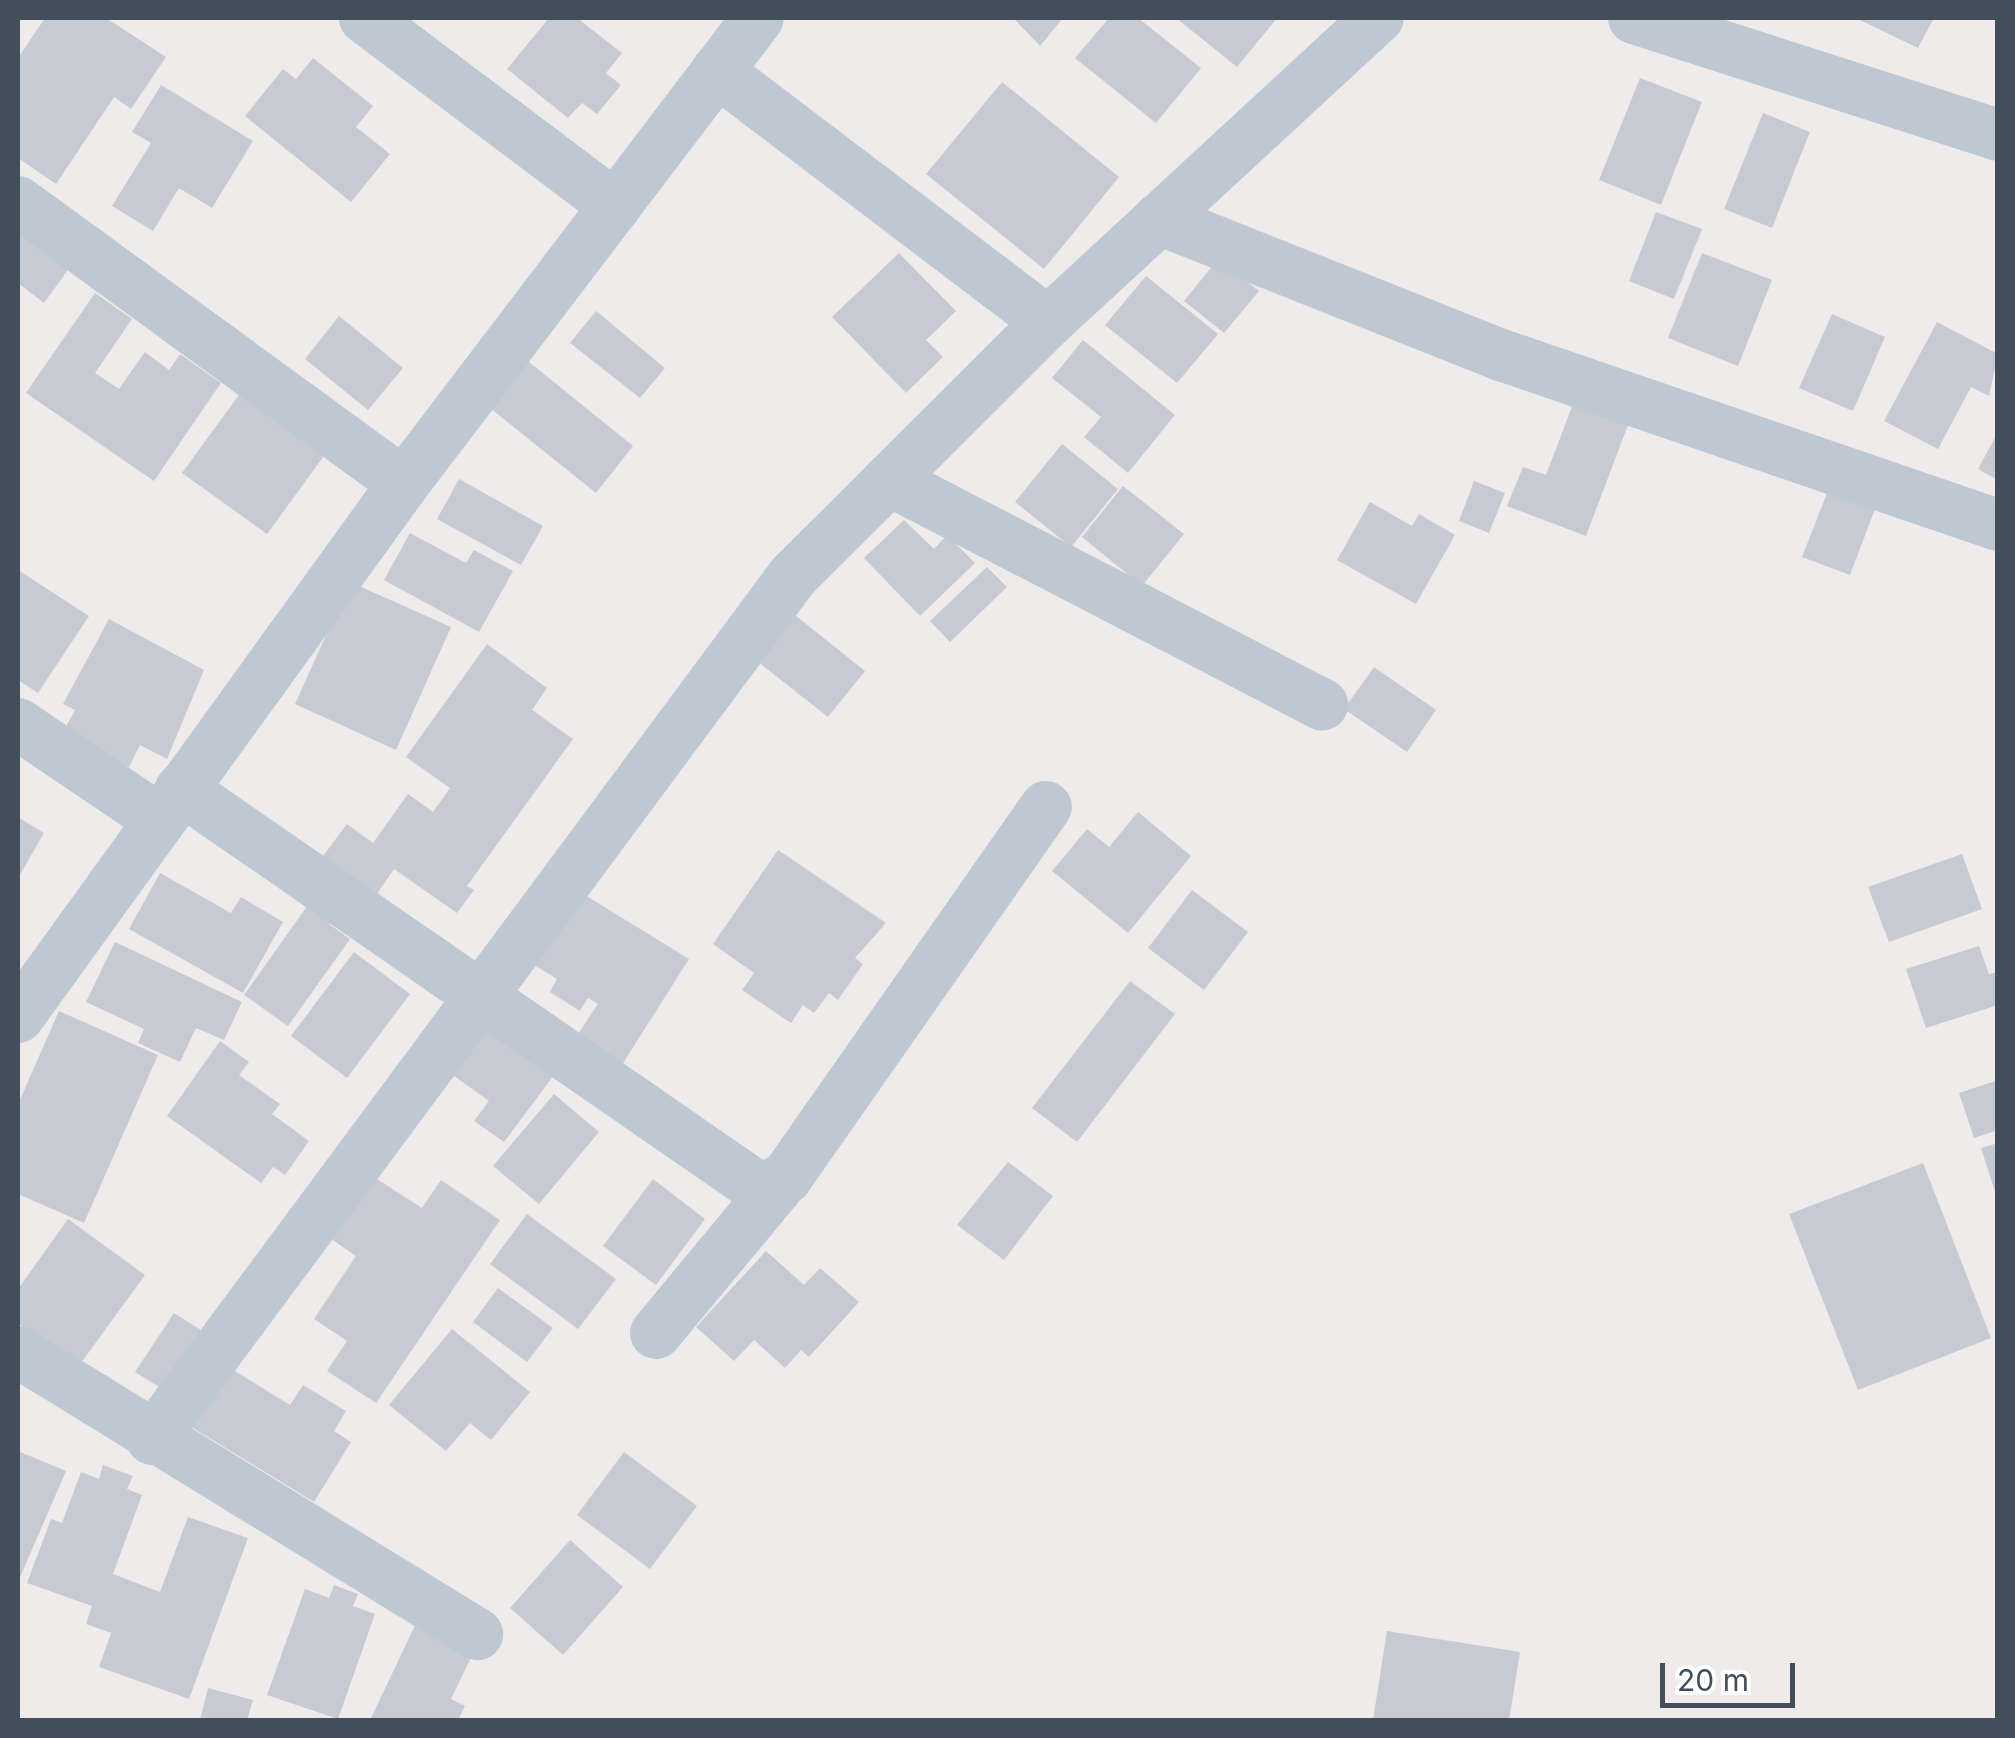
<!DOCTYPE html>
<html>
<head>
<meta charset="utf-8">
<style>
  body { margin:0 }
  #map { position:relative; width:2015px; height:1738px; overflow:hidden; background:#efebeb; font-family:Inter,sans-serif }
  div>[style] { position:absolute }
  .building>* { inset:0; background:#c7cad2 }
  .street>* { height:52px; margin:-26px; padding:0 26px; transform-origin:26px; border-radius:26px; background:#bdc8d3 }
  span { translate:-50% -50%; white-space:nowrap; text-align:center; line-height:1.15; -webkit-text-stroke:10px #fff; paint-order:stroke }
  .frame { position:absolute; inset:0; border:20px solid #424f5b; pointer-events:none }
  .scale { position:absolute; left:1660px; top:1663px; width:135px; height:45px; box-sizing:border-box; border:5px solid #424f5b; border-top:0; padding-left:12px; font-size:30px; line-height:35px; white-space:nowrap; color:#424f5b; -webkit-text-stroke:8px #fff; paint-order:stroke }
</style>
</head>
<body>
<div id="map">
  <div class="building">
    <div style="clip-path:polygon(45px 18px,106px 18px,166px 57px,131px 109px,114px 97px,56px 184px,18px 158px,18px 58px)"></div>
    <div style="clip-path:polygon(549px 18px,577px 18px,622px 53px,606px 73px,621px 85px,597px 114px,582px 103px,568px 118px,507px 69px)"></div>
    <div style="clip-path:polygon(1013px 18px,1063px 18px,1040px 46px)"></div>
    <div style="clip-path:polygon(1109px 18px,1138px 18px,1201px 68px,1156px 123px,1075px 58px)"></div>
    <div style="clip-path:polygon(1176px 18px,1277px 18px,1237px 67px)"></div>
    <div style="clip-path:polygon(1856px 18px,1934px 18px,1918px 48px)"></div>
    <div style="clip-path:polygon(313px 58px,373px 106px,356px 127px,390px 154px,351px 202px,245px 116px,283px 69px,296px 79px)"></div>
    <div style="clip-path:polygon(1640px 78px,1702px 102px,1661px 205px,1599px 180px)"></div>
    <div style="clip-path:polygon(1002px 82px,1119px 177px,1044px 269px,926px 174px)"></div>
    <div style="clip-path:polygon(161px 85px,253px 141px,212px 208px,179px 188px,153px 231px,112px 206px,151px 143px,132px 132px)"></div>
    <div style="clip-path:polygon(1763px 113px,1810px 132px,1772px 228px,1724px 209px)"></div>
    <div style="clip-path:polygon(1656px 212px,1702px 229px,1674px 299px,1629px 281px)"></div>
    <div style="clip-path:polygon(18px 213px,78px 256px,44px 303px,18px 283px)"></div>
    <div style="clip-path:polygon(899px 253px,956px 311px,926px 340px,943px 357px,906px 393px,832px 317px)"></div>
    <div style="clip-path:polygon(1702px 253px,1772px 280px,1738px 366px,1668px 338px)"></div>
    <div style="clip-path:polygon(1218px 259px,1259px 291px,1224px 333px,1184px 301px)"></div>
    <div style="clip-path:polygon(1146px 276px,1218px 334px,1177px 383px,1105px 325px)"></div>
    <div style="clip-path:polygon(95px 293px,132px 319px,95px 373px,119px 389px,145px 352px,169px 370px,180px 354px,221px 383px,154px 481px,26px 393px)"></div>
    <div style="clip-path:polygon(596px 311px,665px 368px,640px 398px,570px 343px)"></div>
    <div style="clip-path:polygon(1832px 314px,1885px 337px,1853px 411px,1799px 388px)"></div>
    <div style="clip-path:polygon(339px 316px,403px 368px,368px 410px,305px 359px)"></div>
    <div style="clip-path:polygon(1937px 322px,1998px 354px,1989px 396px,1971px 387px,1938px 449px,1884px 421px)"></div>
    <div style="clip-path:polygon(1083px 340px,1175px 415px,1128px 473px,1084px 437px,1101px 417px,1052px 378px)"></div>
    <div style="clip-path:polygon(518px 353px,633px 446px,596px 493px,480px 400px)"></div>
    <div style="clip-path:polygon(244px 388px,329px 449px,267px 534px,182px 473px)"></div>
    <div style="clip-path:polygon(1573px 404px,1628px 425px,1586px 536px,1507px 506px,1523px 467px,1546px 475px)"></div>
    <div style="clip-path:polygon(1998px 432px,1998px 480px,1978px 469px)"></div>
    <div style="clip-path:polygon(1062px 444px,1118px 489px,1071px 547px,1015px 502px)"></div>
    <div style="clip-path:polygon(459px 479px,543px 526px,521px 565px,437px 519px)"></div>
    <div style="clip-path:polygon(1474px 481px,1505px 493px,1489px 533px,1459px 521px)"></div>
    <div style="clip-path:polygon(1831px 483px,1878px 501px,1850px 575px,1802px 557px)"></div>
    <div style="clip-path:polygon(1123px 486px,1184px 534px,1142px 586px,1082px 537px)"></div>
    <div style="clip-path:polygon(1370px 502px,1412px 526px,1419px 514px,1455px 535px,1416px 604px,1337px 560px)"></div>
    <div style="clip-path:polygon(904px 520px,934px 549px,947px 535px,975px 563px,920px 616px,864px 558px)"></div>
    <div style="clip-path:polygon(410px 533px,466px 563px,474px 550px,513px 571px,479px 632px,384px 580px)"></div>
    <div style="clip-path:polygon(987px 567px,1007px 587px,950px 642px,930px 621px)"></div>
    <div style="clip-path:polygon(18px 570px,89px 616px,38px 693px,18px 680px)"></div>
    <div style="clip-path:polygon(350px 582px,451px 627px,396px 750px,295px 704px)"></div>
    <div style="clip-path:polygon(790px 611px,865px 671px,828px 717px,752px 657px)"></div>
    <div style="clip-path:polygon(109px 619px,204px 670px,167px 759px,140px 745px,129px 767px,63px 732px,75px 710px,63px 704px)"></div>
    <div style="clip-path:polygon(487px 644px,547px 688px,532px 710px,573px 739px,467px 886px,474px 890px,457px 913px,394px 869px,374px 898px,320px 860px,347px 824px,373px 843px,408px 794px,433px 812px,450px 788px,406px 757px)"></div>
    <div style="clip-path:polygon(1374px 667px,1436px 710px,1407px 752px,1344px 709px)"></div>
    <div style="clip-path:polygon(1138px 812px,1191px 856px,1128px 933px,1052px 871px,1087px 829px,1109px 847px)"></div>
    <div style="clip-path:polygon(18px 817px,44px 833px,18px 878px)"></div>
    <div style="clip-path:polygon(778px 850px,886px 923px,855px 958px,863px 964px,838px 1000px,829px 993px,814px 1013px,803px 1005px,791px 1023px,742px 990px,754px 973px,713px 944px)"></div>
    <div style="clip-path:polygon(1962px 854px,1982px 909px,1889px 942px,1868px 887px)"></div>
    <div style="clip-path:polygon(160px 873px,231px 913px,241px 897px,283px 922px,243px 993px,129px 929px)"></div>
    <div style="clip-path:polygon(1192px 890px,1248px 932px,1204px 990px,1148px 948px)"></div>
    <div style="clip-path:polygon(580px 892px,689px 959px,620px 1068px,574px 1040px,598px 1004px,588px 998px,580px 1011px,550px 992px,557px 979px,534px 965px)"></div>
    <div style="clip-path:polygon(313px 898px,336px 914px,329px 924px,350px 939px,288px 1026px,244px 995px)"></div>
    <div style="clip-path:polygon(115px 942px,242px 1002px,224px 1040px,196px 1028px,180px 1062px,138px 1043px,144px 1029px,86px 1002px)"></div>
    <div style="clip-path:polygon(1979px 946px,1989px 974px,1998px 972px,1998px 1005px,1926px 1028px,1906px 969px)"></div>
    <div style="clip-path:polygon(354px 952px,410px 994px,347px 1078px,291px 1036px)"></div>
    <div style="clip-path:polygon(1130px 981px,1175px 1014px,1077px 1142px,1032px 1108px)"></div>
    <div style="clip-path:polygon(59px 1011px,158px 1055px,84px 1223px,18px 1194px,18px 1104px)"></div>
    <div style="clip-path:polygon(469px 1012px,554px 1075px,504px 1142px,474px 1121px,489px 1101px,433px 1061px)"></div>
    <div style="clip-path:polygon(220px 1041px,249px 1062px,239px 1075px,280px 1104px,272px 1114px,309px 1141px,285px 1175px,273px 1167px,261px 1183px,167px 1116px)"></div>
    <div style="clip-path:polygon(1998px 1080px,1998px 1130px,1974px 1138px,1959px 1093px)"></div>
    <div style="clip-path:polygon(554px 1094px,599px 1132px,539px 1204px,493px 1166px)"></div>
    <div style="clip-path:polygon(1998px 1143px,1998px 1198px,1997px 1198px,1981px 1148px)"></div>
    <div style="clip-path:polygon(1008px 1162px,1053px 1196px,1004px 1260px,957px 1225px)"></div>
    <div style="clip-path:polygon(1923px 1163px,1991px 1338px,1858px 1390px,1789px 1214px)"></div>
    <div style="clip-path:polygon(363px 1170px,422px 1208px,441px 1180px,500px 1220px,376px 1403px,327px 1371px,347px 1341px,314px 1319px,356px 1256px,321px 1232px)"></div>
    <div style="clip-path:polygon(653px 1179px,705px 1219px,656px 1285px,603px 1246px)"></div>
    <div style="clip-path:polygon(527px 1214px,616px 1279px,578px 1329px,490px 1264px)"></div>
    <div style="clip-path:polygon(68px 1219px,145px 1275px,78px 1367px,18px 1323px,18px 1289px)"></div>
    <div style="clip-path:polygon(766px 1251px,804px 1285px,820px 1268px,859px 1302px,809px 1357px,801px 1350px,785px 1368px,754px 1340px,734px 1361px,696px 1327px)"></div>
    <div style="clip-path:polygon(498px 1288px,553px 1328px,527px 1362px,473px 1322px)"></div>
    <div style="clip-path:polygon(174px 1313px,201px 1330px,162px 1389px,135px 1372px)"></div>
    <div style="clip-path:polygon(452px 1329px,530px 1392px,491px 1440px,470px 1423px,446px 1451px,389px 1405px)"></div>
    <div style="clip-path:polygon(225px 1365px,290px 1405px,303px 1385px,346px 1411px,334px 1431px,351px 1442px,314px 1502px,188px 1425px)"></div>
    <div style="clip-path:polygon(18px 1451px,66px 1471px,18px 1582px)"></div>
    <div style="clip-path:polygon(624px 1452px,697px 1506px,650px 1569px,577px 1515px)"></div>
    <div style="clip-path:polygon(103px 1465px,133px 1476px,127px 1489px,142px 1495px,113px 1574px,160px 1592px,188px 1517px,248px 1538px,189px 1699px,99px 1667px,111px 1633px,86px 1624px,92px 1606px,27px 1583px,51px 1519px,62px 1523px,81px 1472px,99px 1479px)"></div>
    <div style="clip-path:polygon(570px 1540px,623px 1587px,563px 1655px,510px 1608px)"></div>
    <div style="clip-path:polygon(334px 1585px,358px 1594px,353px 1606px,375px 1614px,338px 1719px,267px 1695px,305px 1589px,329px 1598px)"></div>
    <div style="clip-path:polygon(421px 1613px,479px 1641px,451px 1699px,465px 1706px,458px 1720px,370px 1720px)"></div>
    <div style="clip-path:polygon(1387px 1631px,1520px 1652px,1509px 1720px,1373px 1720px)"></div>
    <div style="clip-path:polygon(208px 1688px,253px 1700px,247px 1720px,200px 1720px)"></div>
  </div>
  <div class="street">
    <div style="left:365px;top:18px;width:313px;rotate:36.9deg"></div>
    <div style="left:1634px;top:18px;width:382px;rotate:17.8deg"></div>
    <div style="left:717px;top:71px;width:415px;rotate:37.2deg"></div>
    <div style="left:18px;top:202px;width:477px;rotate:36.1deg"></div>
    <div style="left:1159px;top:219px;width:371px;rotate:21.7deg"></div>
    <div style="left:1504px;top:356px;width:522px;rotate:18.89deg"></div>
    <div style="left:889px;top:480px;width:488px;rotate:27.4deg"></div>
    <div style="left:18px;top:724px;width:171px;rotate:34.1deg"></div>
    <div style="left:181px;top:789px;width:705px;rotate:34.66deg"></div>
    <div style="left:761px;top:1190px;width:28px;rotate:-26deg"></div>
    <div style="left:786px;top:1178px;width:453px;rotate:-55deg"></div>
    <div style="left:18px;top:1017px;width:659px;rotate:-54.14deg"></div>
    <div style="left:404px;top:483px;width:584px;rotate:-52.72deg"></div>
    <div style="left:656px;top:1333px;width:190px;rotate:-50.3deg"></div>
    <div style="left:18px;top:1352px;width:539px;rotate:31.57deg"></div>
    <div style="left:152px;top:1439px;width:1075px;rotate:-53.4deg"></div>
    <div style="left:793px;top:576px;width:360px;rotate:-44.9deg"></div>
    <div style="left:1048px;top:322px;width:449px;rotate:-42.7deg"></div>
  </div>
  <div class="frame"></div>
  <div class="scale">20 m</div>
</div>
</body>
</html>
